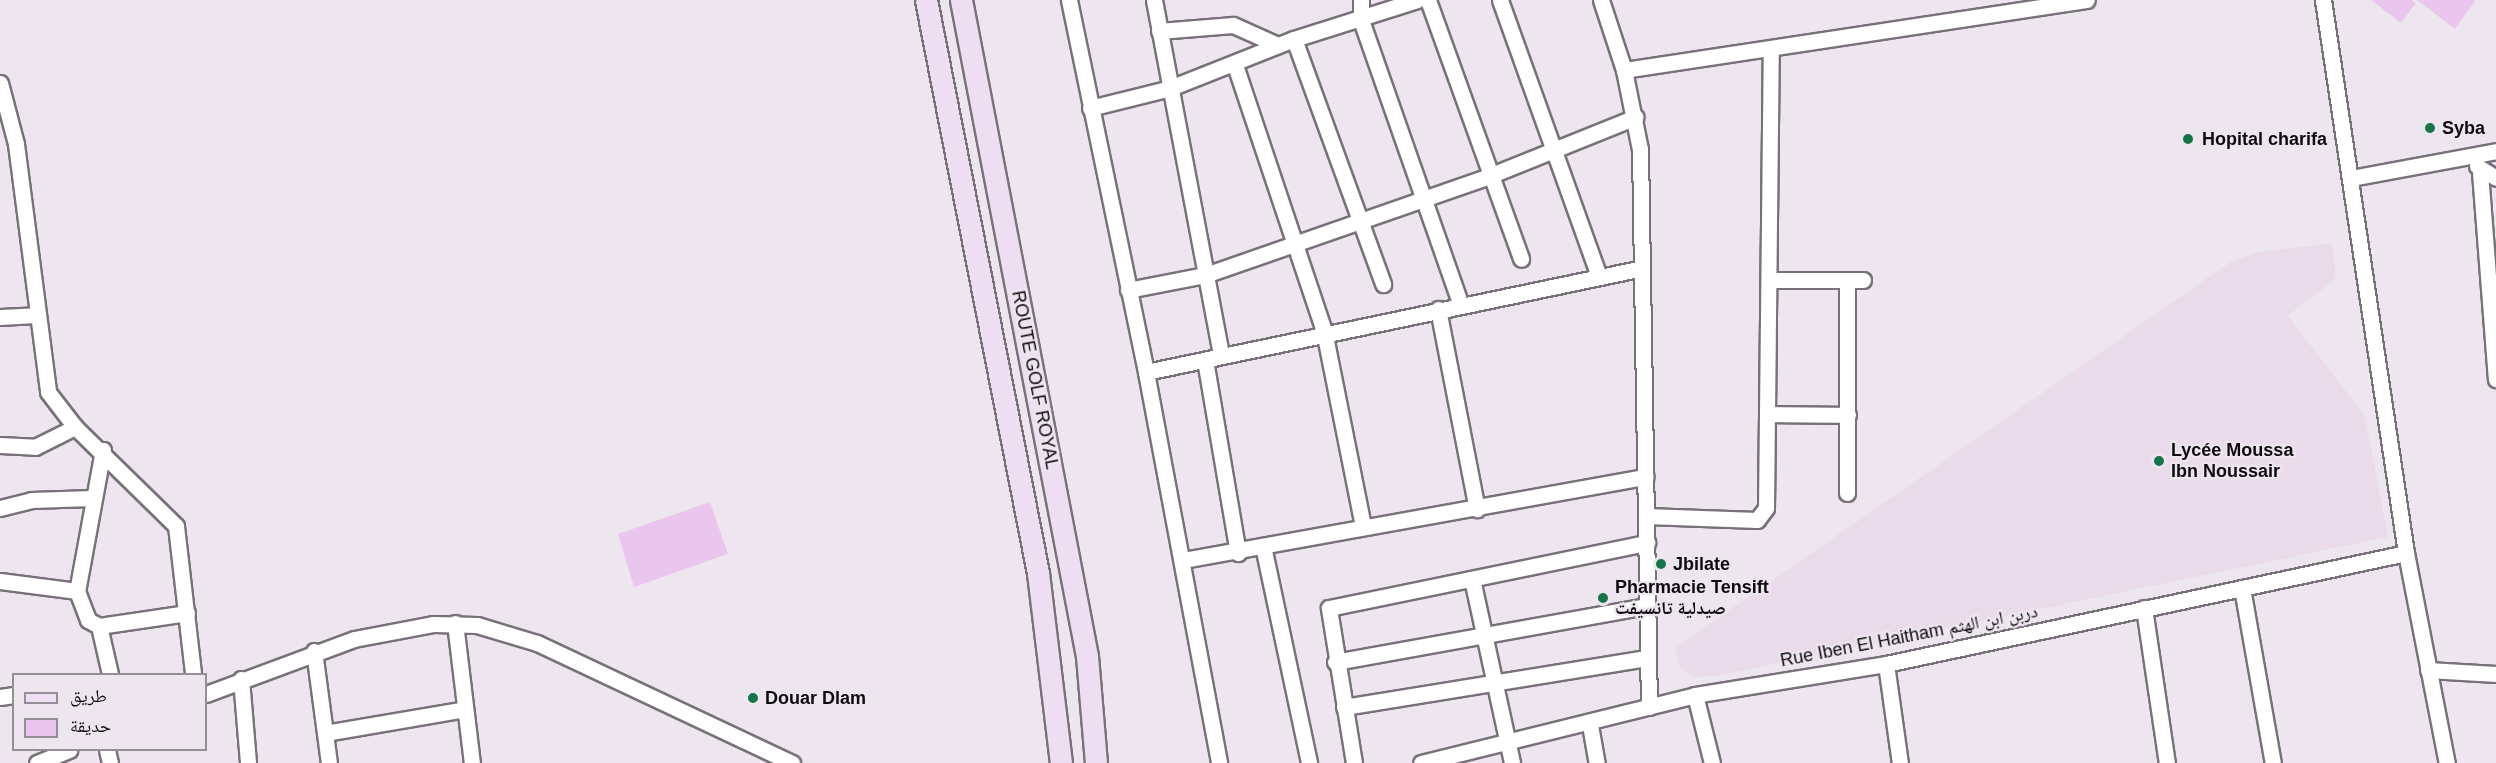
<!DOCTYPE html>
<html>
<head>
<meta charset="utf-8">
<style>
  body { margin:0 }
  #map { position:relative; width:2496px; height:763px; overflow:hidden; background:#eee6ef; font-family:Arial,"Noto Naskh Arabic",sans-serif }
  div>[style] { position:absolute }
  .built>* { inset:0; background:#e9dbea }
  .green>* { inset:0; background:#eac6ee }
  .roads { filter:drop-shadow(2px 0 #79717a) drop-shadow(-2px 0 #79717a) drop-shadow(0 2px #79717a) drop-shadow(0 -2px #79717a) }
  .street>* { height:15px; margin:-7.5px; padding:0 7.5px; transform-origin:7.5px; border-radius:7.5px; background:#fff }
  .secondary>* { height:21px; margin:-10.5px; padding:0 10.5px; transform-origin:10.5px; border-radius:10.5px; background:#eedef1 }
  .dots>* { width:16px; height:16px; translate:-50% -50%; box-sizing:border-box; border:3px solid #eee6ef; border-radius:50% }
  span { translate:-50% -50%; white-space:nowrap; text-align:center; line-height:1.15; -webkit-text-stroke:4.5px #eee6ef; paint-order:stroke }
  .poi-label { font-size:18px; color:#0d0b0e; font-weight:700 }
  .left { translate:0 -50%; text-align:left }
  .street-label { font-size:18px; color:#0d0b0e }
  .legend { position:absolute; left:12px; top:673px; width:195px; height:78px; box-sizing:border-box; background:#eee6ef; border:2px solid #948e95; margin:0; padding:8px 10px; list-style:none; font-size:18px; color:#0d0b0e }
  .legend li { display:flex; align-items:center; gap:12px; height:30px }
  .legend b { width:30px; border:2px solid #948e95 }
</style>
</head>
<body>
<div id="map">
  <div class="built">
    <div style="clip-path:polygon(2332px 243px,2336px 278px,2288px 316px,2365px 416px,2388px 537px,1716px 676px,1692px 677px,1680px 667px,1675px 648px,2229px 263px,2254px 253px)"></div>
  </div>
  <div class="green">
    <div style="clip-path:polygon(2371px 0,2412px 0,2416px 3px,2401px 23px)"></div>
    <div style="clip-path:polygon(2417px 0,2476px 0,2455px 29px)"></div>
    <div style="clip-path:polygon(710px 502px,728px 554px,634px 587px,618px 534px)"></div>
  </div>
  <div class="roads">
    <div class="street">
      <div style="left:1069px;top:0;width:380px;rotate:78.3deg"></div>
      <div style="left:1146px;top:372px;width:398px;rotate:79.4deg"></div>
      <div style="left:1154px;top:0;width:362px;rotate:79.3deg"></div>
      <div style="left:1361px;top:0;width:20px;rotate:90deg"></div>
      <div style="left:1361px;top:20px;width:302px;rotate:70.7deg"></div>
      <div style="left:1428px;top:0;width:275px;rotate:70.2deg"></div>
      <div style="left:1500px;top:0;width:294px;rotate:70.3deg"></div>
      <div style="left:1601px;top:0;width:74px;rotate:71.8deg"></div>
      <div style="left:1624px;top:70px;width:81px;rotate:78.6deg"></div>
      <div style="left:1640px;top:149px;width:558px;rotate:89.08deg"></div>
      <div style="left:2323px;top:0;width:559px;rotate:81.46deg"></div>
      <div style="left:2406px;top:553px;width:214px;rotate:79deg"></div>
      <div style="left:1159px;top:31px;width:74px;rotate:-4.6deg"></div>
      <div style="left:1233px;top:25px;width:49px;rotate:24deg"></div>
      <div style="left:1294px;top:39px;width:261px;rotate:70deg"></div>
      <div style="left:1235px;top:65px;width:280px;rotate:71.5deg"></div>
      <div style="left:1324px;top:331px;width:200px;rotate:78.7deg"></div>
      <div style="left:1624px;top:70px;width:468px;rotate:-8.6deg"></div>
      <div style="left:0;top:83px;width:63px;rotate:75.3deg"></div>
      <div style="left:16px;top:144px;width:250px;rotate:82.6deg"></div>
      <div style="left:48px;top:392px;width:44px;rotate:52.4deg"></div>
      <div style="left:75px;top:427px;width:141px;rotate:44.4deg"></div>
      <div style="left:176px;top:526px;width:149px;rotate:83.4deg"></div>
      <div style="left:1090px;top:108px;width:82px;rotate:-14deg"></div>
      <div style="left:1170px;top:88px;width:133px;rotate:-21.6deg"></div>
      <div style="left:1294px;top:39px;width:129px;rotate:-17.6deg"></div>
      <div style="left:2477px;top:166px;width:22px;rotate:32deg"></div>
      <div style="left:2480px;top:172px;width:208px;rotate:85.6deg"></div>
      <div style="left:2351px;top:178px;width:147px;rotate:-10.5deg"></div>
      <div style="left:1770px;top:280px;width:93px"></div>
      <div style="left:1847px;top:280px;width:213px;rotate:90deg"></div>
      <div style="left:1128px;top:290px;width:78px;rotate:-11deg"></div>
      <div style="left:1205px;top:275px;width:301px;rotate:-19.2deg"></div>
      <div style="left:1489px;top:176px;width:158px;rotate:-21.9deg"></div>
      <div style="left:1438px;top:309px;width:204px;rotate:79deg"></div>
      <div style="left:0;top:317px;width:36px;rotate:-3deg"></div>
      <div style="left:1205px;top:360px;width:196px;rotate:80.3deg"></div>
      <div style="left:1146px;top:372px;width:503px;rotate:-11.82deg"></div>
      <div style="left:1769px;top:414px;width:79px;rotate:0.7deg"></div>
      <div style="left:0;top:445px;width:35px;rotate:3deg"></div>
      <div style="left:35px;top:447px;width:45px;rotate:-26.6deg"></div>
      <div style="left:103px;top:450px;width:143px;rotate:100.4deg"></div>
      <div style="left:77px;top:591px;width:31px;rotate:69deg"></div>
      <div style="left:88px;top:620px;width:13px;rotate:29deg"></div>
      <div style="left:99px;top:626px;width:89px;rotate:-8.4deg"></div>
      <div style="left:0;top:508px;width:32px;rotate:-14deg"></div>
      <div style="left:31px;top:500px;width:61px;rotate:-1.9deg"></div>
      <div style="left:1646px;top:516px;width:111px;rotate:2.1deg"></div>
      <div style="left:1757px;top:520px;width:15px;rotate:-53deg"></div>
      <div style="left:1766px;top:508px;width:458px;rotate:-89.4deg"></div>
      <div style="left:1263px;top:546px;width:222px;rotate:78deg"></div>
      <div style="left:1183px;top:560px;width:470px;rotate:-10.2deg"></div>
      <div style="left:1472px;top:579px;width:188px;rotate:77.7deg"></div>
      <div style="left:0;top:581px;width:78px;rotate:7.4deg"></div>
      <div style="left:2242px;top:588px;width:178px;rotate:80deg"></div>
      <div style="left:2144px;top:608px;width:157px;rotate:81.6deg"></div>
      <div style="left:455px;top:623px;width:141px;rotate:83.1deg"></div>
      <div style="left:99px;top:626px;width:49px;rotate:77.1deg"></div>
      <div style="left:314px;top:651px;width:113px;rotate:82.4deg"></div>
      <div style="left:1335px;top:662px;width:317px;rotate:-10.2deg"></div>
      <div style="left:1886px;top:664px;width:100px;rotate:82deg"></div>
      <div style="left:2428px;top:670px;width:68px;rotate:3.4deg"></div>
      <div style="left:241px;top:679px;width:84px;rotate:85.2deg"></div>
      <div style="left:206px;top:694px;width:158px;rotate:-20.4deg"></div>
      <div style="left:354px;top:639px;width:80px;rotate:-10.8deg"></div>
      <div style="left:433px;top:624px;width:44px;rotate:1.3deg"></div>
      <div style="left:477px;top:625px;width:63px;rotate:16.7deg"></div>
      <div style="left:537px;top:643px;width:282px;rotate:25.2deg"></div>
      <div style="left:1695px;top:695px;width:70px;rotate:76deg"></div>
      <div style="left:0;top:697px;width:14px;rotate:-8deg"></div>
      <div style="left:1344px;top:707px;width:308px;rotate:-9.2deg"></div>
      <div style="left:1590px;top:725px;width:39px;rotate:80deg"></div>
      <div style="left:325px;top:733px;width:142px;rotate:-9.7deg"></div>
      <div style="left:107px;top:750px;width:13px;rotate:77deg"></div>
      <div style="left:37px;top:763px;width:35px;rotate:-22deg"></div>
      <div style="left:1354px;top:763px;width:157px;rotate:-99.2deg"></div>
      <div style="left:1329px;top:608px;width:325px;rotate:-11.6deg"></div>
      <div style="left:1421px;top:763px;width:282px;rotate:-13.9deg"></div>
      <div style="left:1695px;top:695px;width:193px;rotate:-9.2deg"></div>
      <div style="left:1886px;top:664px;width:532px;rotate:-12.05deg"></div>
    </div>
    <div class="secondary">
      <div style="left:926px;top:0;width:584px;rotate:78.94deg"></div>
      <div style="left:1038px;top:573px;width:191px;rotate:83.1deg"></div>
      <div style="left:961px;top:0;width:668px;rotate:79.13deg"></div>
      <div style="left:1087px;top:656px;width:107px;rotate:85.2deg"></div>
    </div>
  </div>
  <div class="dots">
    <div style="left:2430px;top:128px;background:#177449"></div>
    <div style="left:2188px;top:139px;background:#177449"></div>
    <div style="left:2159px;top:461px;background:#177449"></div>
    <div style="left:1661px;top:564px;background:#177449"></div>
    <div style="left:1603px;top:598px;background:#177449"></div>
    <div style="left:753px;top:698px;background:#177449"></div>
  </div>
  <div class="poi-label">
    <span class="left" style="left:2442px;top:128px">Syba</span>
    <span class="left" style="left:2202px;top:139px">Hopital charifa</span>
    <span class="left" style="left:2171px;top:461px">Lycée Moussa<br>Ibn Noussair</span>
    <span class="left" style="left:1673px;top:564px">Jbilate</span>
    <span class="left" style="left:1615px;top:598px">Pharmacie Tensift<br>صيدلية تانسيفت</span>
    <span class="left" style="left:765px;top:698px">Douar Dlam</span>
  </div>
  <div class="street-label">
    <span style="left:1035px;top:380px;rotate:79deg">ROUTE GOLF ROYAL</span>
    <span style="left:1909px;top:636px;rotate:-11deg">Rue Iben El Haitham دربن ابن الهثم</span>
  </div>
  <ul class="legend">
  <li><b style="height:8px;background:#eedef1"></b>طريق</li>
  <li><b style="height:16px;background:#eac6ee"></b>حديقة</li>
  </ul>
</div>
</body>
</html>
